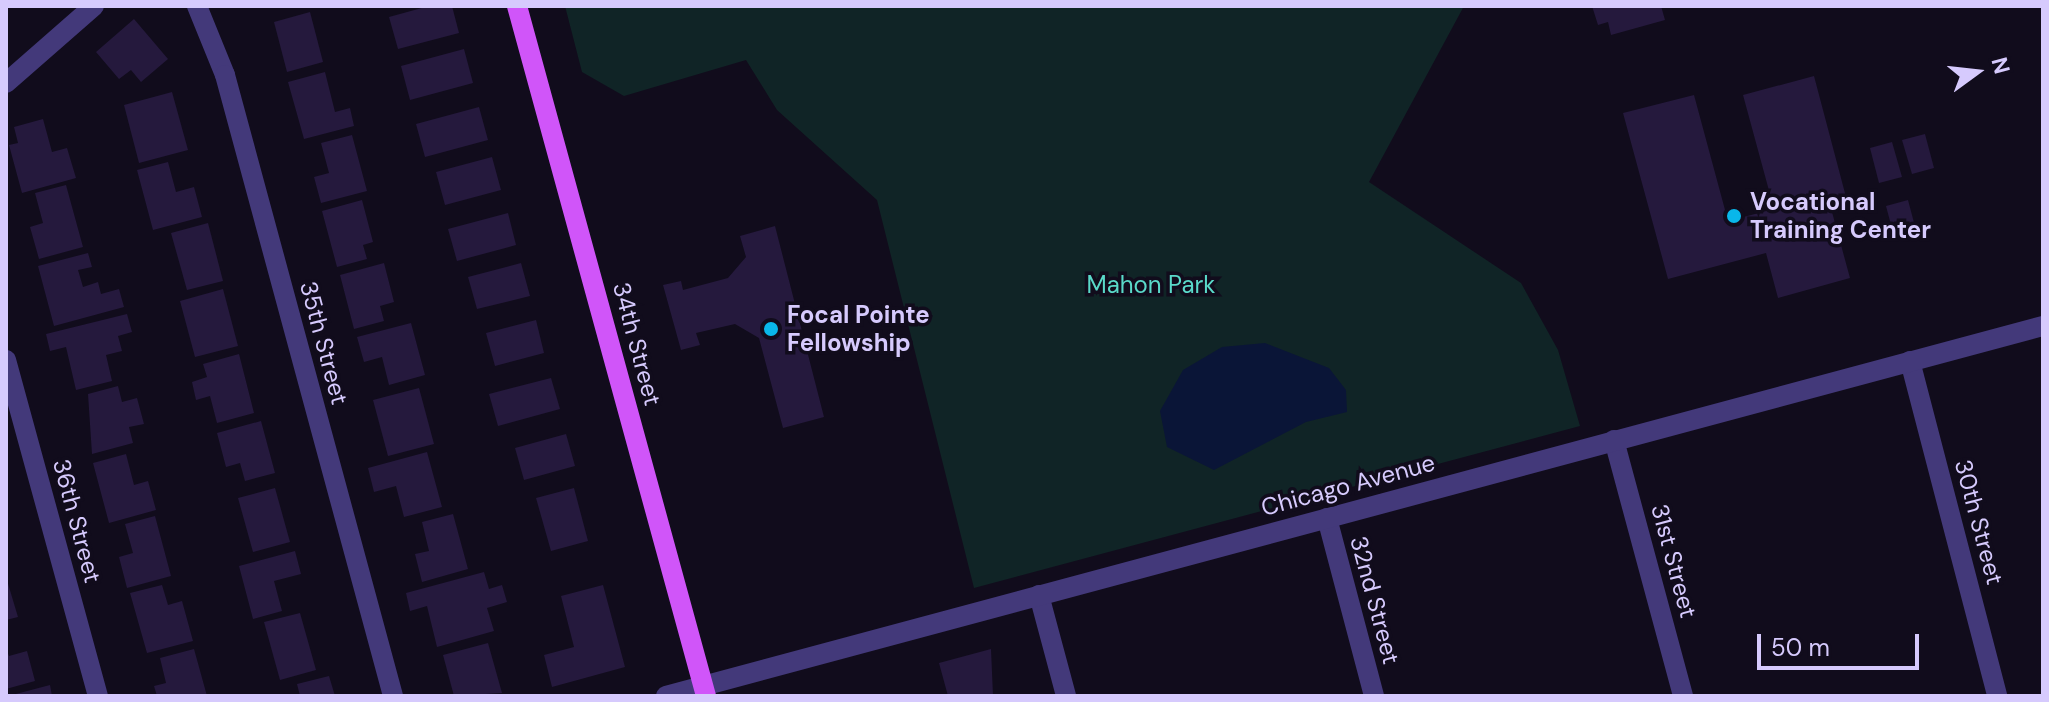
<!DOCTYPE html>
<html>
<head>
<meta charset="utf-8">
<style>
  body { margin:0 }
  #map { position:relative; width:2049px; height:702px; overflow:hidden; background:#110c1c; font-family:"DM Sans",sans-serif }
  div>[style] { position:absolute }
  .green>* { inset:0; background:#102426 }
  .water>* { inset:0; background:#0a1537 }
  .building>* { inset:0; background:#25193d }
  .minor>* { height:20px; margin:-10px; padding:0 10px; transform-origin:10px; border-radius:10px; background:#43397a }
  .major>* { height:20px; margin:-10px; padding:0 10px; transform-origin:10px; border-radius:10px; background:#d055f9 }
  .dots>* { width:22px; height:22px; translate:-50% -50%; box-sizing:border-box; border:4px solid #110c1c; border-radius:50% }
  span { translate:-50% -50%; white-space:nowrap; text-align:center; line-height:1.15; -webkit-text-stroke:7px #110c1c; paint-order:stroke }
  .poi-label { font-size:24px; color:#d6cafd; font-weight:700 }
  .left { translate:0 -50%; text-align:left }
  .park-label { font-size:24px; color:#5ad9c9 }
  .street-label { font-size:24px; color:#d6cafd }
  .frame { position:absolute; inset:0; border:8px solid #d6cafd; pointer-events:none }
  .north { position:absolute; left:1937px; top:32px; width:80px; height:80px; -webkit-text-stroke:6px #110c1c; paint-order:stroke; rotate:75deg; font-size:22px; font-weight:700; line-height:32px; text-align:center; color:#d6cafd }
  .north::after { content:''; display:block; margin:auto; width:28px; height:36px; background:#d6cafd; clip-path:polygon(50% 0,100% 100%,50% 72%,0 100%) }
  .scale { position:absolute; left:1757px; top:634px; width:162px; height:36px; box-sizing:border-box; border:4px solid #d6cafd; border-top:0; padding-left:10px; font-size:24px; line-height:28px; white-space:nowrap; color:#d6cafd; -webkit-text-stroke:6px #110c1c; paint-order:stroke }
</style>
</head>
<body>
<div id="map">
  <div class="green">
    <div style="clip-path:polygon(565px 6px,1464px 6px,1369px 182px,1521px 283px,1558px 350px,1580px 426px,974px 588px,877px 200px,777px 110px,746px 60px,624px 96px,582px 72px)"></div>
  </div>
  <div class="water">
    <div style="clip-path:polygon(1265px 343px,1329px 368px,1346px 390px,1347px 412px,1306px 422px,1214px 470px,1167px 447px,1160px 411px,1183px 370px,1222px 347px)"></div>
  </div>
  <div class="building">
    <div style="clip-path:polygon(429px 6px,452px 6px,459px 33px,398px 49px,389px 17px)"></div>
    <div style="clip-path:polygon(1592px 6px,1661px 6px,1665px 20px,1611px 35px,1608px 22px,1598px 25px)"></div>
    <div style="clip-path:polygon(310px 12px,323px 62px,287px 72px,274px 22px)"></div>
    <div style="clip-path:polygon(134px 19px,168px 59px,141px 82px,131px 70px,119px 79px,96px 52px)"></div>
    <div style="clip-path:polygon(464px 49px,473px 83px,410px 100px,401px 66px)"></div>
    <div style="clip-path:polygon(325px 72px,335px 112px,350px 108px,354px 126px,304px 139px,288px 82px)"></div>
    <div style="clip-path:polygon(1814px 76px,1846px 197px,1829px 201px,1850px 278px,1778px 298px,1766px 253px,1668px 279px,1623px 113px,1694px 95px,1728px 221px,1774px 209px,1743px 95px)"></div>
    <div style="clip-path:polygon(172px 92px,188px 150px,139px 163px,124px 105px)"></div>
    <div style="clip-path:polygon(479px 107px,488px 140px,425px 157px,416px 124px)"></div>
    <div style="clip-path:polygon(43px 119px,52px 152px,67px 148px,76px 178px,22px 193px,9px 145px,18px 143px,14px 127px)"></div>
    <div style="clip-path:polygon(1925px 134px,1934px 168px,1912px 174px,1902px 140px)"></div>
    <div style="clip-path:polygon(352px 135px,367px 191px,321px 203px,314px 177px,329px 173px,321px 143px)"></div>
    <div style="clip-path:polygon(1892px 142px,1902px 177px,1879px 183px,1870px 148px)"></div>
    <div style="clip-path:polygon(492px 157px,501px 190px,445px 205px,436px 172px)"></div>
    <div style="clip-path:polygon(168px 162px,176px 192px,194px 187px,202px 217px,153px 230px,137px 170px)"></div>
    <div style="clip-path:polygon(66px 185px,83px 247px,39px 259px,30px 227px,43px 223px,35px 193px)"></div>
    <div style="clip-path:polygon(362px 200px,373px 242px,363px 245px,367px 259px,337px 267px,322px 211px)"></div>
    <div style="clip-path:polygon(1908px 200px,1917px 234px,1895px 240px,1886px 206px)"></div>
    <div style="clip-path:polygon(508px 213px,516px 245px,457px 261px,448px 229px)"></div>
    <div style="clip-path:polygon(208px 223px,223px 281px,187px 290px,171px 233px)"></div>
    <div style="clip-path:polygon(775px 226px,824px 417px,783px 428px,759px 338px,735px 324px,696px 333px,700px 345px,681px 350px,663px 285px,681px 281px,683px 290px,728px 278px,746px 257px,740px 236px)"></div>
    <div style="clip-path:polygon(88px 253px,92px 267px,78px 270px,83px 287px,98px 282px,101px 294px,119px 289px,124px 307px,54px 326px,38px 266px)"></div>
    <div style="clip-path:polygon(384px 263px,394px 302px,380px 306px,384px 321px,354px 329px,340px 275px)"></div>
    <div style="clip-path:polygon(521px 263px,530px 296px,477px 309px,468px 277px)"></div>
    <div style="clip-path:polygon(223px 289px,238px 346px,195px 357px,180px 301px)"></div>
    <div style="clip-path:polygon(127px 314px,132px 332px,118px 336px,122px 351px,106px 355px,112px 381px,76px 390px,66px 347px,50px 351px,46px 334px)"></div>
    <div style="clip-path:polygon(536px 320px,544px 353px,495px 366px,486px 333px)"></div>
    <div style="clip-path:polygon(411px 323px,425px 375px,389px 385px,382px 357px,364px 362px,357px 337px)"></div>
    <div style="clip-path:polygon(239px 354px,254px 413px,217px 423px,210px 396px,196px 400px,192px 382px,207px 377px,203px 364px)"></div>
    <div style="clip-path:polygon(551px 378px,560px 409px,498px 426px,489px 394px)"></div>
    <div style="clip-path:polygon(118px 386px,122px 402px,137px 398px,144px 424px,129px 427px,133px 443px,92px 454px,88px 394px)"></div>
    <div style="clip-path:polygon(419px 388px,434px 444px,388px 456px,373px 400px)"></div>
    <div style="clip-path:polygon(261px 421px,275px 473px,245px 481px,240px 463px,226px 467px,217px 433px)"></div>
    <div style="clip-path:polygon(566px 434px,575px 466px,524px 480px,515px 448px)"></div>
    <div style="clip-path:polygon(427px 452px,442px 507px,404px 517px,396px 486px,374px 492px,368px 468px)"></div>
    <div style="clip-path:polygon(126px 454px,134px 485px,148px 481px,156px 510px,109px 523px,93px 463px)"></div>
    <div style="clip-path:polygon(275px 488px,290px 542px,253px 552px,238px 498px)"></div>
    <div style="clip-path:polygon(574px 488px,588px 541px,551px 551px,536px 498px)"></div>
    <div style="clip-path:polygon(453px 514px,468px 569px,422px 582px,415px 554px,429px 551px,422px 522px)"></div>
    <div style="clip-path:polygon(155px 516px,171px 576px,127px 588px,119px 557px,133px 553px,125px 524px)"></div>
    <div style="clip-path:polygon(295px 551px,301px 574px,274px 581px,282px 611px,253px 619px,239px 566px)"></div>
    <div style="clip-path:polygon(484px 572px,489px 589px,502px 585px,507px 602px,487px 608px,494px 631px,437px 647px,427px 606px,410px 611px,406px 593px)"></div>
    <div style="clip-path:polygon(6px 577px,18px 617px,6px 620px)"></div>
    <div style="clip-path:polygon(162px 585px,168px 605px,182px 601px,193px 641px,147px 653px,130px 593px)"></div>
    <div style="clip-path:polygon(603px 585px,625px 667px,552px 687px,544px 655px,574px 647px,561px 596px)"></div>
    <div style="clip-path:polygon(300px 613px,316px 670px,280px 680px,264px 622px)"></div>
    <div style="clip-path:polygon(488px 643px,502px 693px,454px 696px,443px 655px)"></div>
    <div style="clip-path:polygon(6px 649px,9px 656px,27px 651px,35px 681px,6px 689px)"></div>
    <div style="clip-path:polygon(194px 649px,207px 696px,157px 696px,154px 686px,166px 683px,160px 658px)"></div>
    <div style="clip-path:polygon(991px 649px,993px 696px,948px 696px,939px 663px)"></div>
    <div style="clip-path:polygon(329px 676px,335px 696px,300px 696px,297px 684px)"></div>
    <div style="clip-path:polygon(50px 685px,52px 696px,12px 696px,12px 695px)"></div>
  </div>
  <div class="minor">
    <div style="left:197px;top:6px;width:74px;rotate:67.9deg"></div>
    <div style="left:225px;top:75px;width:643px;rotate:74.86deg"></div>
    <div style="left:6px;top:83px;width:117px;rotate:-41.2deg"></div>
    <div style="left:6px;top:360px;width:348px;rotate:74.7deg"></div>
    <div style="left:1910px;top:361px;width:346px;rotate:75.4deg"></div>
    <div style="left:1614px;top:440px;width:265px;rotate:74.9deg"></div>
    <div style="left:1327px;top:518px;width:184px;rotate:75.2deg"></div>
    <div style="left:1039px;top:595px;width:105px;rotate:75deg"></div>
    <div style="left:666px;top:696px;width:1426px;rotate:-15.04deg"></div>
  </div>
  <div class="major">
    <div style="left:517px;top:6px;width:715px;rotate:74.68deg"></div>
  </div>
  <div class="dots">
    <div style="left:1734px;top:216px;background:#09b7ea"></div>
    <div style="left:771px;top:329px;background:#09b7ea"></div>
  </div>
  <div class="poi-label">
    <span class="left" style="left:1750px;top:216px">Vocational<br>Training Center</span>
    <span class="left" style="left:787px;top:329px">Focal Pointe<br>Fellowship</span>
  </div>
  <div class="park-label">
    <span style="left:1151px;top:285px">Mahon Park</span>
  </div>
  <div class="street-label">
    <span style="left:324px;top:343px;rotate:75deg">35th Street</span>
    <span style="left:637px;top:344px;rotate:75deg">34th Street</span>
    <span style="left:1348px;top:485px;rotate:-15deg">Chicago Avenue</span>
    <span style="left:77px;top:521px;rotate:75deg">36th Street</span>
    <span style="left:1979px;top:522px;rotate:75deg">30th Street</span>
    <span style="left:1674px;top:561px;rotate:75deg">31st Street</span>
    <span style="left:1375px;top:600px;rotate:75deg">32nd Street</span>
  </div>
  <div class="frame"></div>
  <div class="north">N</div>
  <div class="scale">50 m</div>
</div>
</body>
</html>
